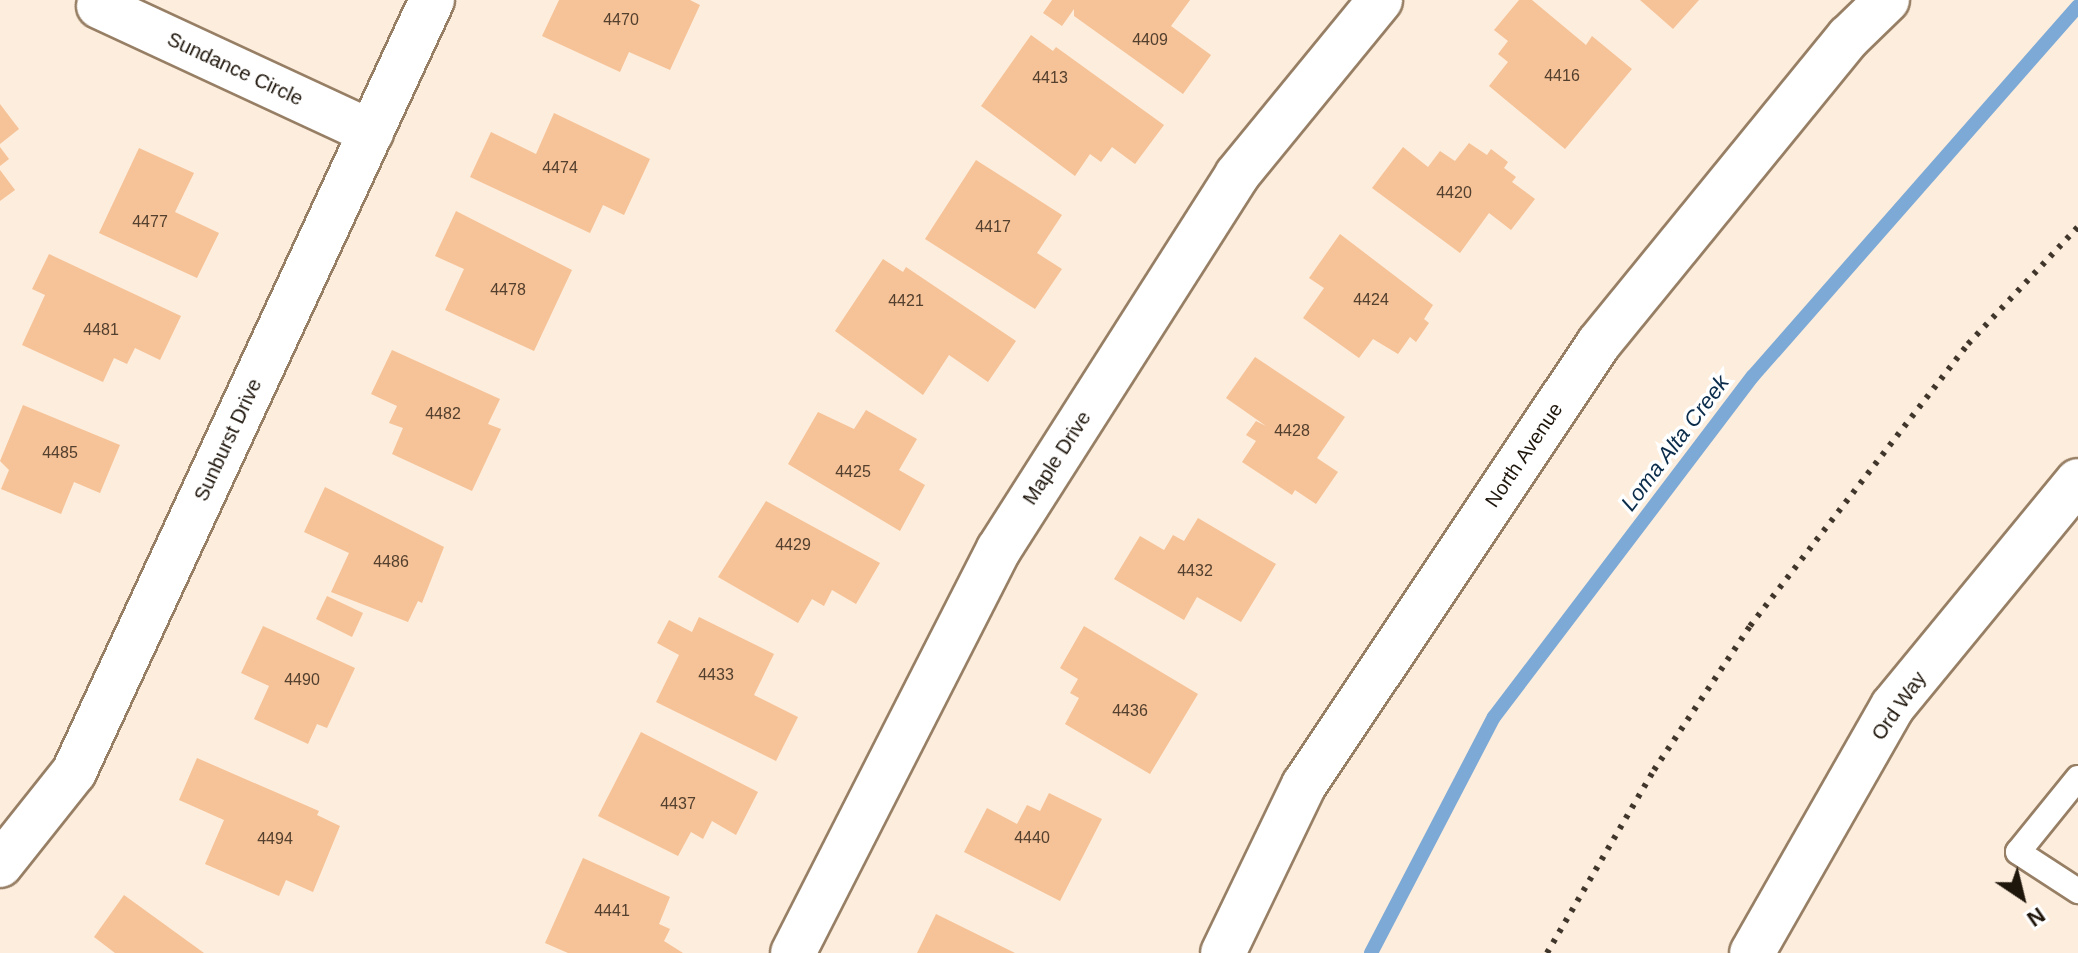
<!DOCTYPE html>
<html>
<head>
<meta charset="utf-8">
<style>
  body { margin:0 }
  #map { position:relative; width:2078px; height:953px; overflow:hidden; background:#fdeddc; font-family:Arial,sans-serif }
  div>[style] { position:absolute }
  .stream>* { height:14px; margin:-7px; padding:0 7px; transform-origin:7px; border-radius:7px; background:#7ca9d6 }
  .building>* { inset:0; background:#f6c297 }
  .roads { filter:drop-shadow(2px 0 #977f65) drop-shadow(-2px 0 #977f65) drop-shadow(0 2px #977f65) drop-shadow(0 -2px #977f65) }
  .lane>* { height:24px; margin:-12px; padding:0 12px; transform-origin:12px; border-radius:12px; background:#fff }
  .street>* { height:44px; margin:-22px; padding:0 22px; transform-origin:22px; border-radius:22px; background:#fff }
  .secondary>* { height:44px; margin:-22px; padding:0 22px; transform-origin:22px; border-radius:22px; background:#fff }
  .rail>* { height:6px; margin-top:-3px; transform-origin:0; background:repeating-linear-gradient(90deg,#3f352a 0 4px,transparent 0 12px) }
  span { translate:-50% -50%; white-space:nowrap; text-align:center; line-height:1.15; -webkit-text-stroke:7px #fff; paint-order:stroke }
  .number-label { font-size:16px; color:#54402e }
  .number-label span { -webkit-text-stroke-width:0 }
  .street-label { font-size:20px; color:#1e150b }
  .water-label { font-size:22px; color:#0b2d4b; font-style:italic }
  .north { position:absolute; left:1982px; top:857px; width:80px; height:80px; -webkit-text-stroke:6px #fff; paint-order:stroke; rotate:145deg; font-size:22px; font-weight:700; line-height:32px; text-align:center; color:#1e150b }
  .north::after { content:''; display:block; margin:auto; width:28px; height:36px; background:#1e150b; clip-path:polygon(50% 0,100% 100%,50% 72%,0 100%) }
</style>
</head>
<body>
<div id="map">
  <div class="stream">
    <div style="left:1371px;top:953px;width:266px;rotate:-62.5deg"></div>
    <div style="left:1494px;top:717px;width:428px;rotate:-52.8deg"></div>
    <div style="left:1753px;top:376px;width:492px;rotate:-48.7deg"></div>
  </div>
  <div class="building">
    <div style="clip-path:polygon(559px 0,690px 0,700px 5px,670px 70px,629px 52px,620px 72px,542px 36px)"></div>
    <div style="clip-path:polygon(1052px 0,1190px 0,1171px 26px,1211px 55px,1183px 94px,1074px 16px,1074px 9px,1062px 26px,1043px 13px)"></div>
    <div style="clip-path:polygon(1519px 0,1532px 0,1586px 45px,1592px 36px,1632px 69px,1565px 149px,1489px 86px,1508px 62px,1498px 54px,1508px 41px,1494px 30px)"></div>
    <div style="clip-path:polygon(1640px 0,1699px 0,1673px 29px)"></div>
    <div style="clip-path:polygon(1031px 35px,1053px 51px,1056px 47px,1164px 125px,1135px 164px,1112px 147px,1101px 162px,1090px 154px,1075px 176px,981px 106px)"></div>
    <div style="clip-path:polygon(0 104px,19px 129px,0 144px)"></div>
    <div style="clip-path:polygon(554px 113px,650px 159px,624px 215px,603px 205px,590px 233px,470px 177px,491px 132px,536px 154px)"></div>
    <div style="clip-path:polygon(1469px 143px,1487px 155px,1491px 149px,1508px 162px,1504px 168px,1516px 177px,1512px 182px,1535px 199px,1511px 230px,1489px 213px,1460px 253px,1372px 188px,1403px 147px,1428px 167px,1440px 151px,1455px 161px)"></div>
    <div style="clip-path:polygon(0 147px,9px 159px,0 166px)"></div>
    <div style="clip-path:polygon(139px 148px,194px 173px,175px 212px,219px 233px,197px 278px,99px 233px)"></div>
    <div style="clip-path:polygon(976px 160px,1062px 215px,1037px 253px,1062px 269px,1035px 309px,925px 239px)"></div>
    <div style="clip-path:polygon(0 170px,15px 190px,0 201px)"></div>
    <div style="clip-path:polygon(456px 211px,572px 270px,534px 351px,445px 310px,464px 269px,435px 256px)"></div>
    <div style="clip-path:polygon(1340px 234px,1433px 305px,1424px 319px,1429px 323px,1416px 342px,1410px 337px,1398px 354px,1373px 339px,1359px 358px,1303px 318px,1324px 288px,1309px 278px)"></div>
    <div style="clip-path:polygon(49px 254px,181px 316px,160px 360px,135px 348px,127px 364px,114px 358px,103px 382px,22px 345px,45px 295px,32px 289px)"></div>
    <div style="clip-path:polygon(883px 259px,903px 272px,906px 267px,1016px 341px,988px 382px,949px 355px,923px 395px,835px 331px)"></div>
    <div style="clip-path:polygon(392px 350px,500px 399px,488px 424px,501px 429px,472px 491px,392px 454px,403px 428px,389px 423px,397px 406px,371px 394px)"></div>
    <div style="clip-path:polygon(1255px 357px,1345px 417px,1317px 458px,1338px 472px,1316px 504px,1295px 490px,1292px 495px,1242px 462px,1256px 441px,1246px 435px,1256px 421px,1266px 426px,1226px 398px)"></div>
    <div style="clip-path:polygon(23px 405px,120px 445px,100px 493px,74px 482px,61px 514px,1px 489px,9px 470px,0 461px)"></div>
    <div style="clip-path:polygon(866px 410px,917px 439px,899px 470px,925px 485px,900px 531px,788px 464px,818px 412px,854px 429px)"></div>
    <div style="clip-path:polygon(325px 487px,444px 547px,422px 603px,418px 601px,408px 622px,331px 592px,349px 553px,304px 532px)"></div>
    <div style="clip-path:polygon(766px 501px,880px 563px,856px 604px,832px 590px,824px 606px,812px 599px,798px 623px,718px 577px)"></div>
    <div style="clip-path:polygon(1198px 518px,1276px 564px,1241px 622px,1197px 597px,1184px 620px,1114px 579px,1140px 536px,1164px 550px,1173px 535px,1184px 541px)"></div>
    <div style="clip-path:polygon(327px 596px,363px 613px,352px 637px,316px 619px)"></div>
    <div style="clip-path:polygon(699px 617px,774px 654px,754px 695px,798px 717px,776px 761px,656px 702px,679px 655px,657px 643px,669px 620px,692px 632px)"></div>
    <div style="clip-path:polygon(263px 626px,355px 668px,327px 728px,317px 724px,308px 744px,254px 719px,269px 686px,241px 673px)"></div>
    <div style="clip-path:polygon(1084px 626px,1198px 694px,1150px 774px,1065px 724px,1079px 698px,1070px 693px,1078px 679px,1060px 668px)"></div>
    <div style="clip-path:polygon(641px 732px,758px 792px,736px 835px,712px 821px,703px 839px,691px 832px,678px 856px,598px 816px)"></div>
    <div style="clip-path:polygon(197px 758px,319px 811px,317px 815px,340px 826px,313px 892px,286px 880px,279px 896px,205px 864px,224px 820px,179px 800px)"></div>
    <div style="clip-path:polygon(1049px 793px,1102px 819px,1060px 901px,964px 852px,987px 808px,1017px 824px,1027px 805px,1040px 811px)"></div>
    <div style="clip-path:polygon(583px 858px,670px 897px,659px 924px,670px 929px,664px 941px,683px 953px,568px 953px,545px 943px)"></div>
    <div style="clip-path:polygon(124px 895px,204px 953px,115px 953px,94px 937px)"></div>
    <div style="clip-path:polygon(936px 914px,1015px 953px,917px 953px)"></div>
  </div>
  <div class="roads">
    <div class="lane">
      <div style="left:2078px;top:778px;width:95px;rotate:129deg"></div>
      <div style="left:2018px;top:852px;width:72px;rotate:33deg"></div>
    </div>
    <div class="street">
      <div style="left:99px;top:6px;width:300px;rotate:24.9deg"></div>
      <div style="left:0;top:865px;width:119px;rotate:-51.5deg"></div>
      <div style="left:74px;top:772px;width:851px;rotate:-65.12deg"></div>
      <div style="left:793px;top:953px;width:453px;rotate:-63deg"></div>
      <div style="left:999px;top:549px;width:443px;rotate:-57.5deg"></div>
      <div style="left:1237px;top:175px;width:226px;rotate:-50.7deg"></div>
      <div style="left:1752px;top:953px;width:284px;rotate:-60.3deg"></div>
      <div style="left:1893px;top:706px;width:291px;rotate:-50.6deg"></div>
    </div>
    <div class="secondary">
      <div style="left:1223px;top:953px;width:187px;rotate:-64.3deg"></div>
      <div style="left:1304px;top:785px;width:531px;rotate:-56.28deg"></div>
      <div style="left:1599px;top:343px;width:395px;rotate:-50.8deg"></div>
      <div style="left:1849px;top:37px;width:53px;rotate:-44.2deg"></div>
    </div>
  </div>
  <div class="rail">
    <div style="left:1547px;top:953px;width:212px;rotate:-59.7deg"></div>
    <div style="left:1654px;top:770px;width:173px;rotate:-56.3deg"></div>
    <div style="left:1750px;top:626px;width:356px;rotate:-52.3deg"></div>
    <div style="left:1968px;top:344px;width:161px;rotate:-46.8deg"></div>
  </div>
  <div class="number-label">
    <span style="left:621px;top:20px">4470</span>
    <span style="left:1150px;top:40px">4409</span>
    <span style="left:1562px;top:76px">4416</span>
    <span style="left:1050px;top:78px">4413</span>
    <span style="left:560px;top:168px">4474</span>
    <span style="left:1454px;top:193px">4420</span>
    <span style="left:150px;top:222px">4477</span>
    <span style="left:993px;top:227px">4417</span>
    <span style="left:508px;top:290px">4478</span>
    <span style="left:1371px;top:300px">4424</span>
    <span style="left:906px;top:301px">4421</span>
    <span style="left:101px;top:330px">4481</span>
    <span style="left:443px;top:414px">4482</span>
    <span style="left:1292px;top:431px">4428</span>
    <span style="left:60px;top:453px">4485</span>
    <span style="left:853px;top:472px">4425</span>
    <span style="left:793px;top:545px">4429</span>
    <span style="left:391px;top:562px">4486</span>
    <span style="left:1195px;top:571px">4432</span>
    <span style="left:716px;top:675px">4433</span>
    <span style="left:302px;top:680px">4490</span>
    <span style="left:1130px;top:711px">4436</span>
    <span style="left:678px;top:804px">4437</span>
    <span style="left:1032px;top:838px">4440</span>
    <span style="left:275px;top:839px">4494</span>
    <span style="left:612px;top:911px">4441</span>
  </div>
  <div class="street-label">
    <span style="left:235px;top:69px;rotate:25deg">Sundance Circle</span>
    <span style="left:228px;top:440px;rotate:-65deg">Sunburst Drive</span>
    <span style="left:1524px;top:455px;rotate:-56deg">North Avenue</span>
    <span style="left:1057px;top:458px;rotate:-57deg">Maple Drive</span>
    <span style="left:1899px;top:706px;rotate:-55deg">Ord Way</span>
  </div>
  <div class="water-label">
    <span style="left:1675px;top:443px;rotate:-53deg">Loma Alta Creek</span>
  </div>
  <div class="north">N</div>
</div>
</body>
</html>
